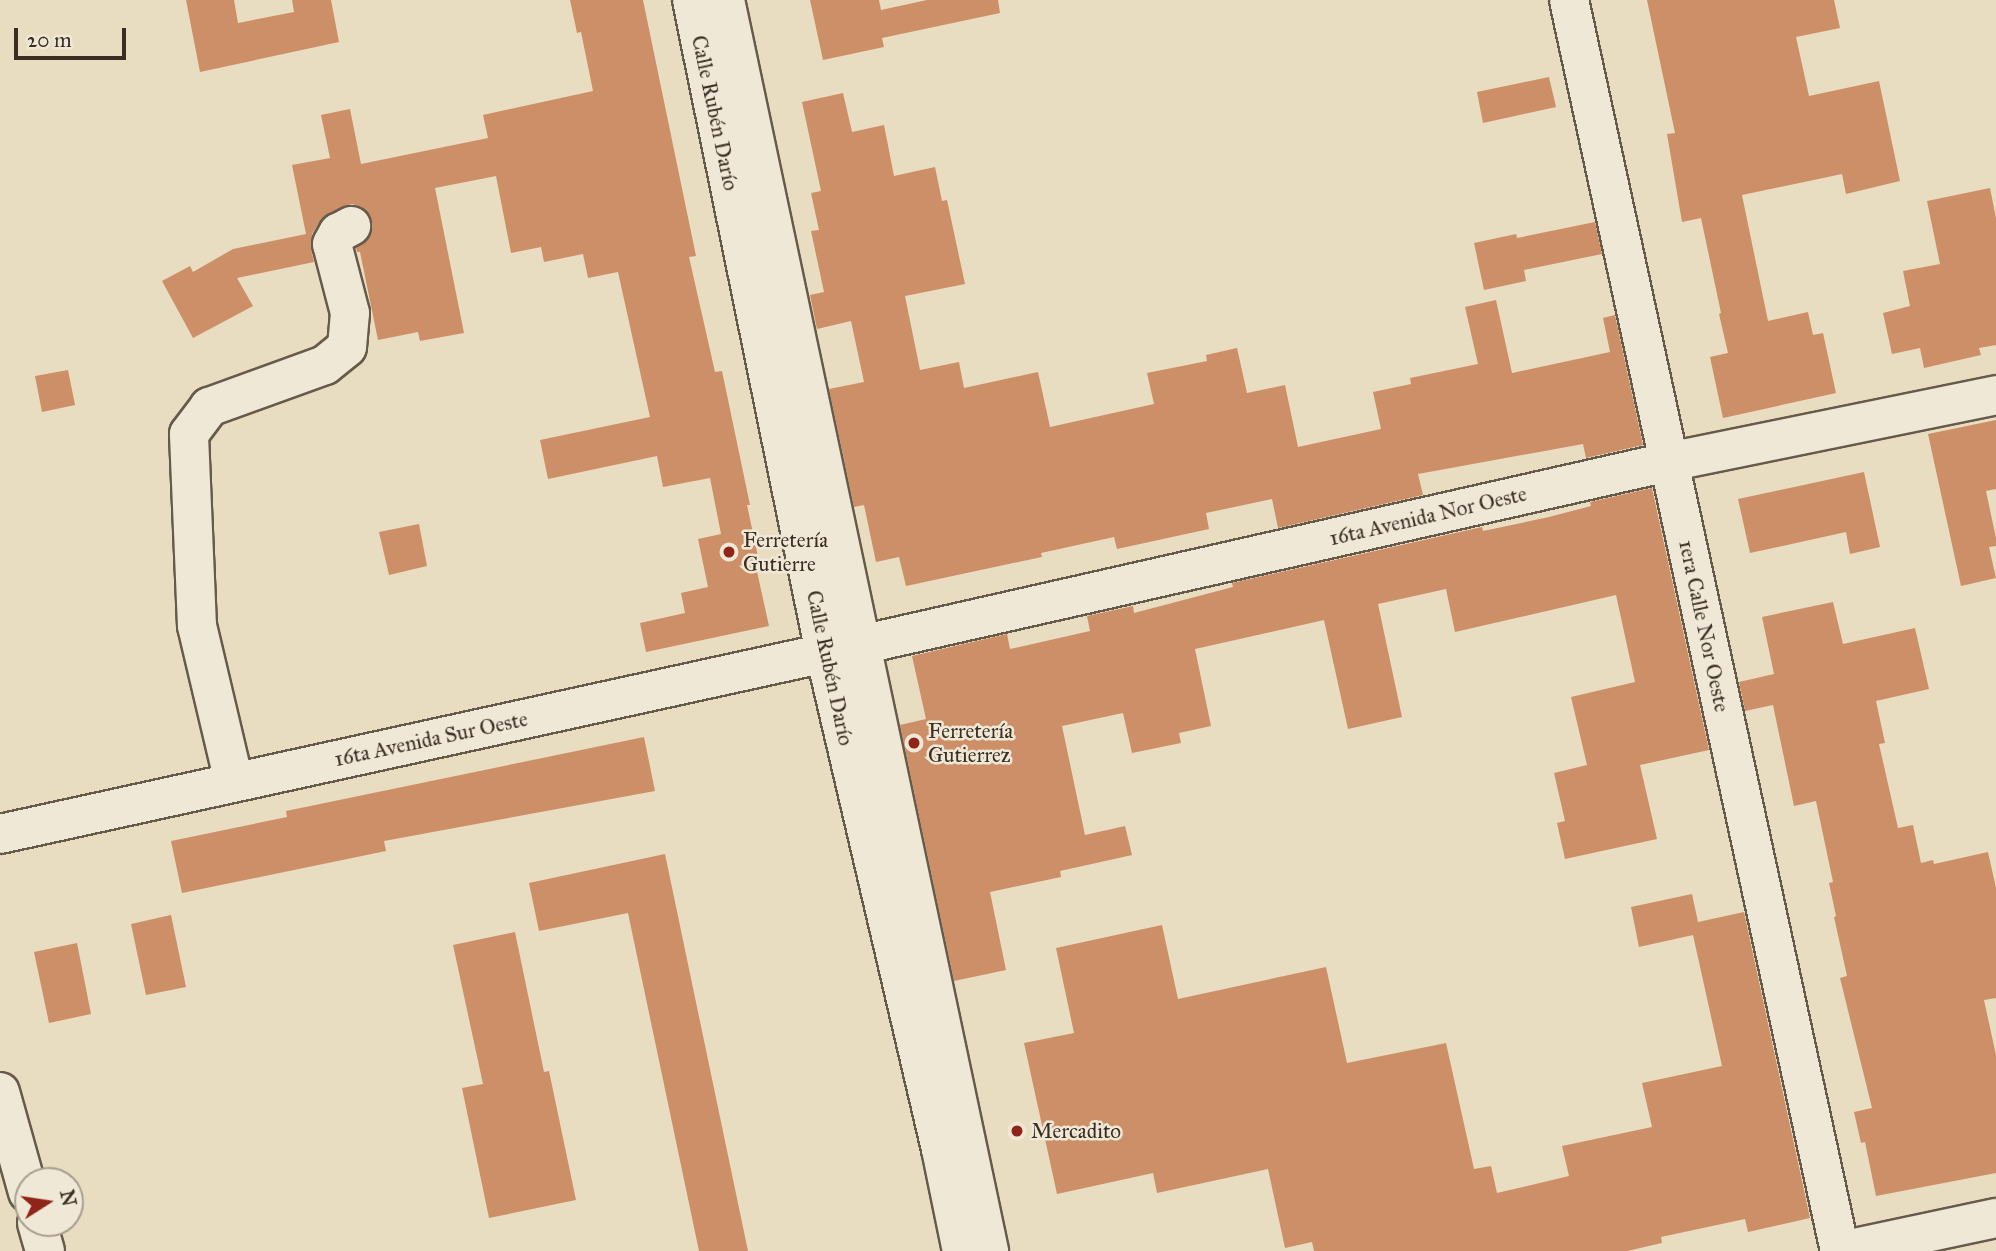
<!DOCTYPE html>
<html>
<head>
<meta charset="utf-8">
<style>
  body { margin:0 }
  #map { position:relative; width:1996px; height:1251px; overflow:hidden; background:#e8dcc1; font-family:"IM FELL Great Primer",serif }
  div>[style] { position:absolute }
  .building>* { inset:0; background:#cd8f67 }
  .roads { filter:drop-shadow(2px 0 #665a4a) drop-shadow(-2px 0 #665a4a) drop-shadow(0 2px #665a4a) drop-shadow(0 -2px #665a4a) }
  .minor>* { height:38px; margin:-19px; padding:0 19px; transform-origin:19px; border-radius:19px; background:#f0e8d7 }
  .dots>* { width:19px; height:19px; translate:-50% -50%; box-sizing:border-box; border:4px solid #f0e8d7; border-radius:50% }
  span { translate:-50% -50%; white-space:nowrap; text-align:center; line-height:1.15; -webkit-text-stroke:5px #f0e8d7; paint-order:stroke }
  .street-label { font-size:21px; color:#3a2e22 }
  .poi-label { font-size:21px; color:#3a2e22 }
  .left { translate:0 -50%; text-align:left }
  .north { position:absolute; left:14px; top:1167px; width:70px; height:70px; box-sizing:border-box; background:#f0e8d7; border:2px solid #a79e8f; border-radius:50%; rotate:78deg; font-size:19px; font-weight:700; line-height:28px; text-align:center; color:#3a2e22 }
  .north::after { content:''; display:block; margin:auto; width:24px; height:32px; background:#8f2418; clip-path:polygon(50% 0,100% 100%,50% 72%,0 100%) }
  .scale { position:absolute; left:14px; top:28px; width:112px; height:32px; box-sizing:border-box; border:4px solid #3a2e22; border-top:0; padding-left:9px; font-size:21px; line-height:24px; white-space:nowrap; color:#3a2e22; -webkit-text-stroke:5px #f0e8d7; paint-order:stroke }
</style>
</head>
<body>
<div id="map">
  <div class="building">
    <div style="clip-path:polygon(186px 0,234px 0,238px 23px,294px 12px,292px 0,331px 0,339px 42px,200px 72px)"></div>
    <div style="clip-path:polygon(570px 0,643px 0,696px 256px,689px 257px,715px 372px,722px 371px,750px 505px,747px 505px,760px 566px,756px 567px,769px 626px,646px 652px,640px 623px,685px 613px,681px 593px,708px 587px,698px 539px,721px 534px,710px 478px,663px 487px,657px 456px,548px 479px,540px 440px,650px 417px,618px 272px,588px 278px,583px 254px,544px 262px,541px 247px,511px 253px,496px 176px,435px 188px,464px 333px,420px 341px,418px 332px,378px 340px,360px 252px,357px 252px,356px 248px,369px 238px,373px 226px,370px 215px,362px 207px,352px 204px,328px 214px,319px 223px,312px 234px,311px 249px,314px 262px,237px 278px,253px 306px,193px 338px,162px 281px,190px 266px,193px 272px,233px 249px,306px 234px,292px 165px,330px 158px,321px 115px,350px 109px,361px 164px,488px 138px,483px 115px,593px 91px,581px 32px,577px 33px)"></div>
    <div style="clip-path:polygon(810px 0,879px 0,881px 10px,927px 0,998px 0,1000px 13px,882px 38px,884px 47px,823px 60px)"></div>
    <div style="clip-path:polygon(1647px 0,1834px 0,1840px 28px,1796px 37px,1809px 96px,1879px 81px,1900px 181px,1846px 194px,1842px 174px,1742px 195px,1768px 321px,1808px 312px,1813px 335px,1823px 333px,1836px 393px,1723px 418px,1710px 357px,1728px 353px,1719px 314px,1721px 313px,1701px 218px,1682px 222px,1667px 134px,1675px 133px)"></div>
    <div style="clip-path:polygon(1549px 77px,1556px 107px,1483px 123px,1477px 92px)"></div>
    <div style="clip-path:polygon(843px 93px,852px 132px,884px 125px,894px 176px,935px 167px,942px 201px,947px 200px,965px 284px,905px 296px,920px 370px,959px 362px,964px 388px,1038px 372px,1050px 427px,1154px 404px,1147px 373px,1207px 361px,1206px 355px,1237px 348px,1247px 393px,1285px 385px,1298px 447px,1381px 429px,1373px 392px,1411px 384px,1410px 378px,1478px 364px,1465px 307px,1496px 300px,1512px 373px,1610px 352px,1603px 318px,1615px 315px,1643px 445px,1586px 458px,1583px 444px,1418px 474px,1423px 495px,1278px 528px,1272px 499px,1206px 513px,1209px 529px,1117px 549px,1114px 537px,1041px 553px,1042px 557px,906px 586px,899px 557px,876px 562px,864px 505px,854px 507px,829px 389px,864px 382px,851px 321px,817px 329px,810px 295px,824px 292px,811px 231px,819px 230px,811px 193px,821px 191px,802px 102px)"></div>
    <div style="clip-path:polygon(1990px 188px,1996px 218px,1996px 345px,1979px 348px,1981px 355px,1924px 368px,1920px 348px,1892px 354px,1883px 313px,1910px 306px,1903px 271px,1940px 264px,1927px 201px)"></div>
    <div style="clip-path:polygon(1595px 222px,1602px 254px,1524px 270px,1526px 281px,1484px 290px,1474px 243px,1516px 234px,1517px 238px)"></div>
    <div style="clip-path:polygon(68px 370px,75px 405px,42px 412px,35px 376px)"></div>
    <div style="clip-path:polygon(1996px 420px,1996px 489px,1986px 491px,1996px 538px,1996px 546px,1989px 547px,1996px 578px,1961px 586px,1928px 434px)"></div>
    <div style="clip-path:polygon(1864px 472px,1880px 547px,1850px 554px,1846px 532px,1750px 553px,1738px 499px)"></div>
    <div style="clip-path:polygon(1652px 488px,1709px 750px,1640px 765px,1657px 839px,1565px 859px,1557px 823px,1565px 821px,1554px 773px,1587px 765px,1571px 697px,1635px 682px,1616px 595px,1455px 632px,1446px 589px,1378px 604px,1402px 717px,1348px 729px,1324px 620px,1195px 649px,1211px 726px,1179px 733px,1181px 743px,1132px 753px,1123px 713px,1062px 726px,1085px 835px,1125px 826px,1132px 855px,1060px 871px,1061px 877px,990px 892px,1006px 970px,954px 981px,900px 725px,926px 719px,912px 656px,1007px 634px,1010px 649px,1090px 631px,1087px 616px,1133px 606px,1134px 613px,1233px 587px,1232px 583px,1482px 527px,1483px 531px,1549px 517px,1591px 506px,1590px 502px)"></div>
    <div style="clip-path:polygon(419px 524px,427px 566px,389px 575px,379px 532px)"></div>
    <div style="clip-path:polygon(1833px 602px,1843px 644px,1915px 628px,1929px 689px,1876px 701px,1885px 743px,1879px 744px,1898px 828px,1913px 825px,1921px 863px,1933px 860px,1934px 864px,1988px 852px,1996px 888px,1996px 998px,1984px 1000px,1996px 1055px,1996px 1173px,1876px 1196px,1865px 1142px,1861px 1143px,1854px 1112px,1872px 1108px,1840px 978px,1847px 976px,1834px 917px,1836px 916px,1829px 883px,1833px 882px,1816px 801px,1794px 806px,1773px 705px,1745px 711px,1739px 682px,1774px 674px,1762px 617px)"></div>
    <div style="clip-path:polygon(644px 737px,655px 791px,384px 841px,386px 851px,182px 893px,171px 841px,287px 817px,286px 811px)"></div>
    <div style="clip-path:polygon(665px 854px,748px 1251px,699px 1251px,628px 913px,539px 931px,529px 883px)"></div>
    <div style="clip-path:polygon(1692px 894px,1698px 922px,1744px 912px,1810px 1218px,1748px 1232px,1745px 1219px,1661px 1237px,1662px 1243px,1627px 1251px,1314px 1251px,1312px 1242px,1285px 1248px,1268px 1169px,1157px 1193px,1153px 1173px,1057px 1194px,1024px 1043px,1074px 1033px,1056px 948px,1162px 925px,1178px 999px,1326px 967px,1347px 1063px,1446px 1043px,1474px 1169px,1491px 1166px,1497px 1193px,1569px 1176px,1562px 1146px,1652px 1127px,1642px 1083px,1722px 1066px,1693px 935px,1639px 947px,1631px 907px)"></div>
    <div style="clip-path:polygon(171px 915px,186px 987px,146px 995px,131px 924px)"></div>
    <div style="clip-path:polygon(515px 932px,544px 1072px,549px 1071px,576px 1200px,489px 1218px,462px 1088px,483px 1084px,453px 945px)"></div>
    <div style="clip-path:polygon(77px 943px,91px 1014px,49px 1023px,34px 952px)"></div>
  </div>
  <div class="roads">
    <div class="minor">
      <div style="left:692px;top:0;width:666px;rotate:78.49deg"></div>
      <div style="left:825px;top:653px;width:509px;rotate:76.84deg"></div>
      <div style="left:941px;top:1149px;width:104px;rotate:78.4deg"></div>
      <div style="left:725px;top:0;width:1279px;rotate:78.08deg"></div>
      <div style="left:1569px;top:0;width:1280px;rotate:77.78deg"></div>
      <div style="left:234px;top:782px;width:160px;rotate:-103.3deg"></div>
      <div style="left:197px;top:626px;width:192px;rotate:-92.4deg"></div>
      <div style="left:189px;top:434px;width:34px;rotate:-53deg"></div>
      <div style="left:209px;top:407px;width:123px;rotate:-19.9deg"></div>
      <div style="left:325px;top:365px;width:28px;rotate:-39deg"></div>
      <div style="left:347px;top:347px;width:34px;rotate:-85deg"></div>
      <div style="left:350px;top:313px;width:71px;rotate:-104.6deg"></div>
      <div style="left:332px;top:244px;width:13px;rotate:-61deg"></div>
      <div style="left:338px;top:233px;width:15px;rotate:-28deg"></div>
      <div style="left:0;top:834px;width:845px;rotate:-12.37deg"></div>
      <div style="left:825px;top:653px;width:864px;rotate:-12.77deg"></div>
      <div style="left:1668px;top:462px;width:335px;rotate:-11.5deg"></div>
      <div style="left:0;top:1092px;width:104px;rotate:74.4deg"></div>
      <div style="left:37px;top:1223px;width:29px;rotate:74deg"></div>
      <div style="left:1841px;top:1251px;width:158px;rotate:-12deg"></div>
    </div>
  </div>
  <div class="dots">
    <div style="left:729px;top:552px;background:#8f2418"></div>
    <div style="left:914px;top:743px;background:#8f2418"></div>
    <div style="left:1017px;top:1131px;background:#8f2418"></div>
  </div>
  <div class="street-label">
    <span style="left:715px;top:113px;rotate:78deg">Calle Rubén Darío</span>
    <span style="left:1428px;top:516px;rotate:-13deg">16ta Avenida Nor Oeste</span>
    <span style="left:1704px;top:626px;rotate:78deg">1era Calle Nor Oeste</span>
    <span style="left:830px;top:668px;rotate:78deg">Calle Rubén Darío</span>
    <span style="left:431px;top:739px;rotate:-12deg">16ta Avenida Sur Oeste</span>
  </div>
  <div class="poi-label">
    <span class="left" style="left:743px;top:552px">Ferretería<br>Gutierre</span>
    <span class="left" style="left:928px;top:743px">Ferretería<br>Gutierrez</span>
    <span class="left" style="left:1031px;top:1131px">Mercadito</span>
  </div>
  <div class="north">N</div>
  <div class="scale">20 m</div>
</div>
</body>
</html>
